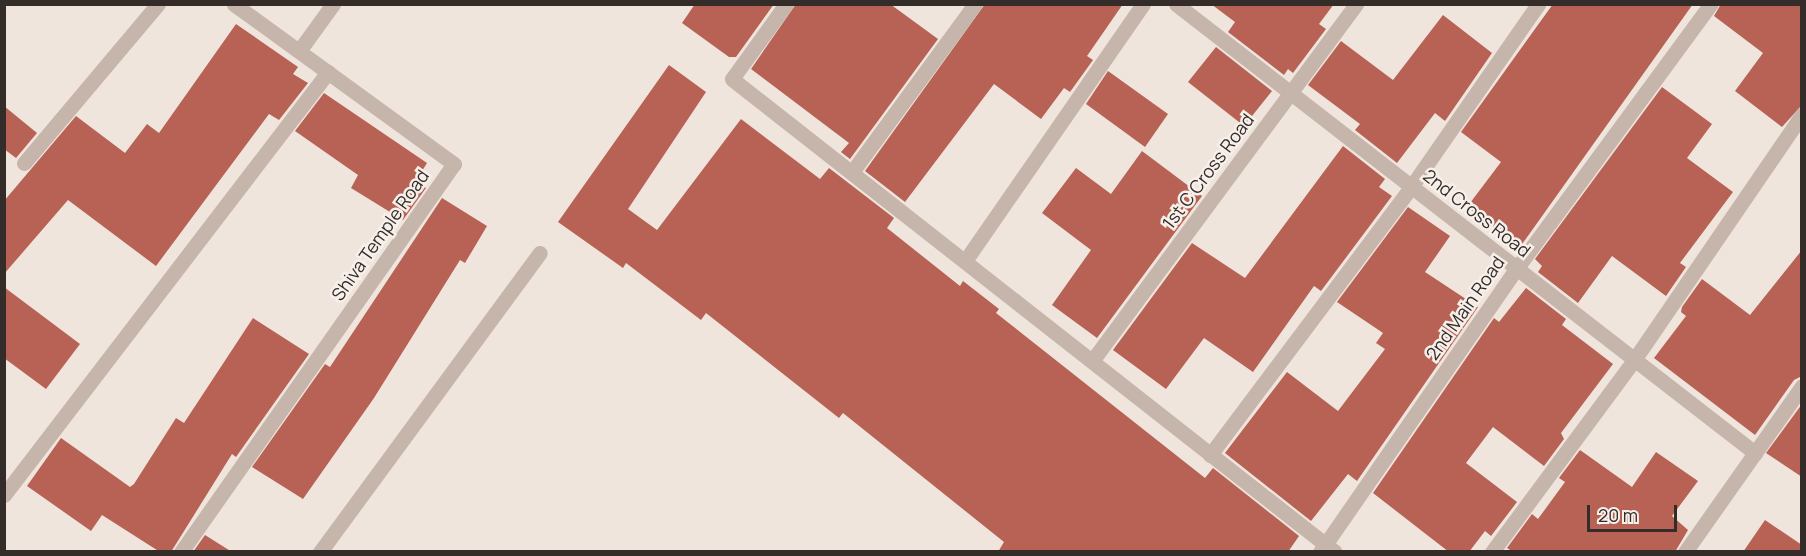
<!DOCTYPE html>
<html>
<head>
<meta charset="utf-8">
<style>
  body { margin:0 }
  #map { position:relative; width:1806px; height:556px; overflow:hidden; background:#efe5dd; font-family:Manrope,sans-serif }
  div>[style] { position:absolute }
  .building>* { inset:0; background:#b76254 }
  .minor>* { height:15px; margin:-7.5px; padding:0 7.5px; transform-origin:7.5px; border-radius:7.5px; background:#c6b5ab }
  span { translate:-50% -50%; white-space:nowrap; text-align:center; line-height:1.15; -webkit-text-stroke:5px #f7efe9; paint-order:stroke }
  .street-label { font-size:18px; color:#342c29 }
  .frame { position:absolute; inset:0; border:6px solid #342c29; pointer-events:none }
  .scale { position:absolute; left:1587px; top:505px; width:90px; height:27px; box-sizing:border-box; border:3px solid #342c29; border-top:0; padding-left:8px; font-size:18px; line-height:21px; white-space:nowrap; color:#342c29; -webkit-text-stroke:4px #f7efe9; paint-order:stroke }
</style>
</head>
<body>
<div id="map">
  <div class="building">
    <div style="clip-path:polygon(695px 4px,774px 4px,736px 57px,729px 57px,682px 23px)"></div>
    <div style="clip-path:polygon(796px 4px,890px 4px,938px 39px,850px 159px,841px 152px,849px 143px,751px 69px)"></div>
    <div style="clip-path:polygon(985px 4px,1123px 4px,1087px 56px,1093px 60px,1070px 92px,1064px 88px,1041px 119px,994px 84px,905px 202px,865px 171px)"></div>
    <div style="clip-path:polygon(1211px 4px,1334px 4px,1319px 24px,1326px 29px,1293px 73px,1288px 69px,1284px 75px,1228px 32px,1235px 22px)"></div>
    <div style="clip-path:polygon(1553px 4px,1693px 4px,1520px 247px,1467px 207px,1501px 162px,1461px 132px)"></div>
    <div style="clip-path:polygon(1721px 4px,1802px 4px,1802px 105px,1782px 127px,1735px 91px,1763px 53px,1714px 16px)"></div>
    <div style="clip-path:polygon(1443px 15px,1492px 53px,1445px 121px,1435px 113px,1397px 163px,1355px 130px,1360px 124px,1308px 85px,1341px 41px,1393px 80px)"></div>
    <div style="clip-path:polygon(236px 24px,298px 67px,293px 74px,308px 83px,279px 120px,269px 114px,156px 266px,68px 200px,4px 274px,4px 201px,76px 116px,125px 153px,147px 124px,159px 133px)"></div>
    <div style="clip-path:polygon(1216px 47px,1272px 91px,1244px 126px,1188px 82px)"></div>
    <div style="clip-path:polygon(669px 65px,706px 92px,628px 209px,657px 230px,741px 119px,820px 179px,829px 168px,894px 218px,887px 228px,960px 286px,963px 281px,999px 309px,996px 313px,1205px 478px,1213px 468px,1299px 536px,1288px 552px,998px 552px,1004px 542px,843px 413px,839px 418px,706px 313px,701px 320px,626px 263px,623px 268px,558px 222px)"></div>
    <div style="clip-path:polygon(1108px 71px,1168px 114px,1145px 147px,1086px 104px)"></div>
    <div style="clip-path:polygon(1662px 87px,1712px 124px,1687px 158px,1733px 192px,1680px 263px,1686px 267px,1666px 296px,1612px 256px,1578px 303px,1538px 272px,1542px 266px,1535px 259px)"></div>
    <div style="clip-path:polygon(324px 93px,427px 163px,416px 181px,426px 188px,403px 220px,351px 188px,358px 175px,295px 131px)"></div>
    <div style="clip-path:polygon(4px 106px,37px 133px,16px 158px,4px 149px)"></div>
    <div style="clip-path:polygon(1343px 146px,1385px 179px,1379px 187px,1392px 196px,1321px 291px,1314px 286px,1253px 372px,1204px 338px,1166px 389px,1113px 350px,1192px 243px,1245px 278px)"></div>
    <div style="clip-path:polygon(1142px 151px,1202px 196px,1097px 338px,1052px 305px,1091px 250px,1042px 213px,1076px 168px,1111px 194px)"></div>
    <div style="clip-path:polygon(442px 198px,487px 226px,465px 263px,460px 260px,374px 398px,303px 499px,252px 467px,325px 364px,330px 367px)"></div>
    <div style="clip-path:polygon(1408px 207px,1450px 236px,1425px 272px,1478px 307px,1357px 481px,1348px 474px,1311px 521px,1225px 453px,1287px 372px,1338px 411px,1385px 349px,1376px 343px,1383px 333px,1337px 302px)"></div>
    <div style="clip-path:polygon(1802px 250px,1802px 376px,1794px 380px,1755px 435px,1654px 358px,1686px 316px,1681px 312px,1682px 307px,1702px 279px,1750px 315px)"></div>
    <div style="clip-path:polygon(4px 287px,80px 344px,46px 389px,4px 358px)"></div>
    <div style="clip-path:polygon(1526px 288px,1566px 319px,1562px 325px,1613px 364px,1561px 433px,1564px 439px,1544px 466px,1493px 427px,1466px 463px,1517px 502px,1491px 536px,1485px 531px,1469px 552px,1449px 552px,1373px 493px,1494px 318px,1499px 322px)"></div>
    <div style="clip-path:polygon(253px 318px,309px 354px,236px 457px,232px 454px,171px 552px,160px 552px,102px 515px,91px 531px,27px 486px,61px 438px,130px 487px,134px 484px,176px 418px,184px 423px)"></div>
    <div style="clip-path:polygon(1802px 404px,1802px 477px,1766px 453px)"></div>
    <div style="clip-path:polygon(1580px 450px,1632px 487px,1656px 452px,1698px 481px,1672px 516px,1688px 530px,1675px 552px,1513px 552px,1507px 548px,1532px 514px,1538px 519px,1565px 482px,1559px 478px)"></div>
    <div style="clip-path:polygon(1765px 520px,1802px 545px,1802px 552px,1743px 552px)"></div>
    <div style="clip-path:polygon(205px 535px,232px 552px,193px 552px)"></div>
  </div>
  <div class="minor">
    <div style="left:786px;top:4px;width:92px;rotate:125.8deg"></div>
    <div style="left:732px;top:79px;width:766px;rotate:38.11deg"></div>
    <div style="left:1176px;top:4px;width:733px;rotate:37.79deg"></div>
    <div style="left:299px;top:51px;width:58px;rotate:-54.1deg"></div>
    <div style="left:24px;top:163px;width:208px;rotate:-49.9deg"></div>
    <div style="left:852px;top:172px;width:208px;rotate:-53.8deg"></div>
    <div style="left:965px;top:261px;width:313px;rotate:-55.3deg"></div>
    <div style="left:1092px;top:361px;width:444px;rotate:-53.5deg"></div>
    <div style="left:1210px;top:455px;width:335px;rotate:-53.1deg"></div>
    <div style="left:1411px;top:187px;width:223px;rotate:-55.2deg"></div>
    <div style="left:4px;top:495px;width:533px;rotate:-52.55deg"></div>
    <div style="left:181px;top:552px;width:474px;rotate:-54.9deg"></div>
    <div style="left:454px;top:164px;width:272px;rotate:-144deg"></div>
    <div style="left:320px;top:552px;width:371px;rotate:-53.7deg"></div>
    <div style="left:1320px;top:552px;width:344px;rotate:-55.3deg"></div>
    <div style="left:1516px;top:269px;width:329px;rotate:-53.7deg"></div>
    <div style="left:1492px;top:552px;width:239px;rotate:-53.5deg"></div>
    <div style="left:1634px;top:360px;width:297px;rotate:-55.6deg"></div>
    <div style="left:1685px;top:552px;width:203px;rotate:-54.8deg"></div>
  </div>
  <div class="street-label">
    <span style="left:1208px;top:171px;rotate:-53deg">1st C Cross Road</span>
    <span style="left:1477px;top:213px;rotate:38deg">2nd Cross Road</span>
    <span style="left:380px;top:235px;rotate:-55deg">Shiva Temple Road</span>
    <span style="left:1465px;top:308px;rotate:-55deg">2nd Main Road</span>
  </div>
  <div class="frame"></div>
  <div class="scale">20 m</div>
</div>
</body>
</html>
